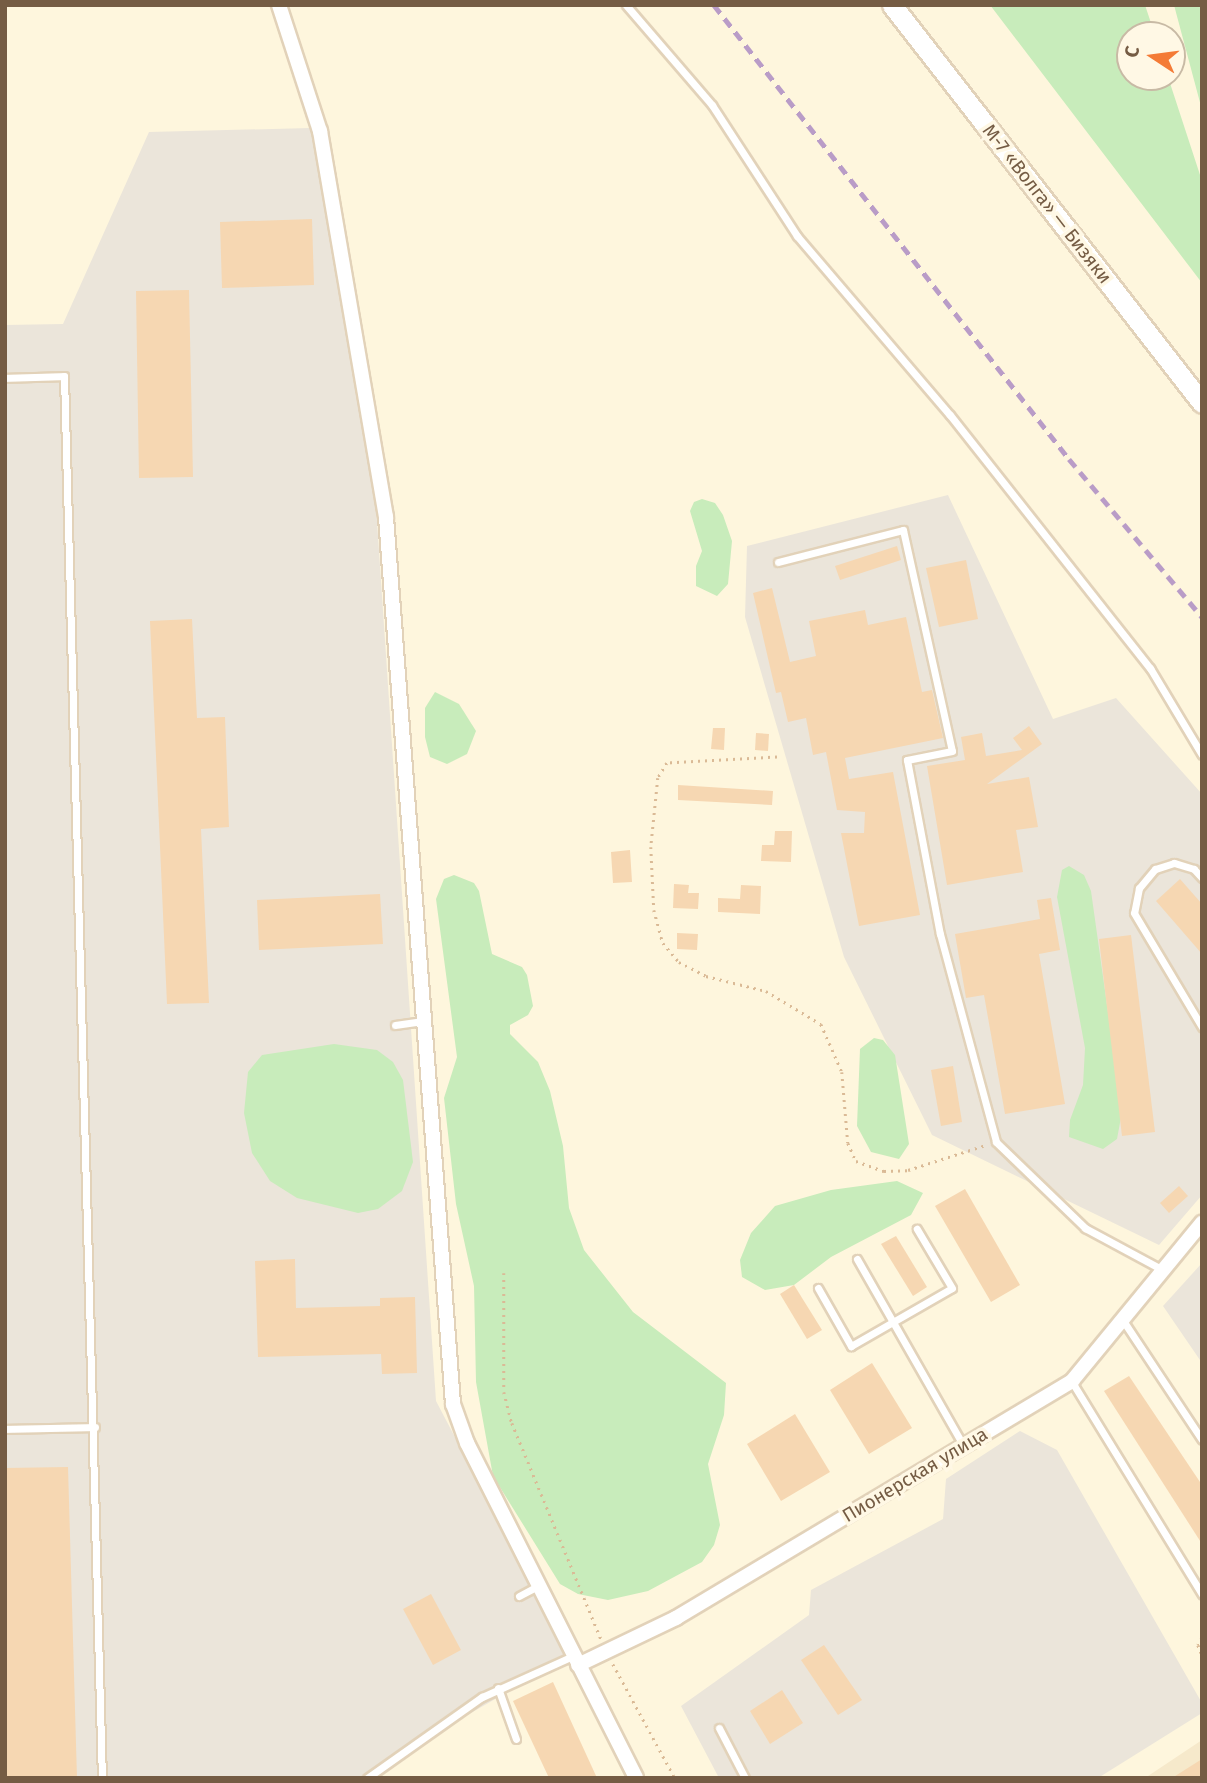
<!DOCTYPE html>
<html>
<head>
<meta charset="utf-8">
<style>
  body { margin:0 }
  #map { position:relative; width:1207px; height:1783px; overflow:hidden; background:#fef6dd; font-family:"Fira Sans",sans-serif }
  div>[style] { position:absolute }
  .residential>* { inset:0; background:#f6e9cb }
  .industrial>* { inset:0; background:#ebe5da }
  .green>* { inset:0; background:#c8ecbb }
  .building>* { inset:0; background:#f6d7b2 }
  .path>* { height:2.5px; margin-top:-1.25px; transform-origin:0; background:repeating-linear-gradient(90deg,#daba96 0 2px,transparent 0 7px) }
  .roads { filter:drop-shadow(2px 0 #e2d2b9) drop-shadow(-2px 0 #e2d2b9) drop-shadow(0 2px #e2d2b9) drop-shadow(0 -2px #e2d2b9) }
  .service>* { height:7px; margin:-3.5px; padding:0 3.5px; transform-origin:3.5px; border-radius:3.5px; background:#fff }
  .minor>* { height:14px; margin:-7px; padding:0 7px; transform-origin:7px; border-radius:7px; background:#fff }
  .secondary>* { height:19px; margin:-9.5px; padding:0 9.5px; transform-origin:9.5px; border-radius:9.5px; background:#fff }
  .rail>* { height:5px; margin-top:-2.5px; transform-origin:0; background:repeating-linear-gradient(90deg,#b99cc7 0 10px,transparent 0 17px) }
  span { translate:-50% -50%; white-space:nowrap; text-align:center; line-height:1.15; -webkit-text-stroke:7px #fff8e5; paint-order:stroke }
  .street-label { font-size:19px; color:#755c44 }
  .frame { position:absolute; inset:0; border:7px solid #755c44; pointer-events:none }
  .north { position:absolute; left:1116px; top:21px; width:70px; height:70px; box-sizing:border-box; background:#fff8e5; border:2px solid #c8baa5; border-radius:50%; rotate:283deg; font-size:19px; font-weight:700; line-height:28px; text-align:center; color:#755c44 }
  .north::after { content:''; display:block; margin:auto; width:24px; height:32px; background:#f47b36; clip-path:polygon(50% 0,100% 100%,50% 72%,0 100%) }
</style>
</head>
<body>
<div id="map">
  <div class="residential">
    <div style="clip-path:polygon(1202px 1740px,1202px 1778px,1145px 1778px)"></div>
  </div>
  <div class="industrial">
    <div style="clip-path:polygon(310px 128px,367px 372px,436px 1401px,570px 1656px,417px 1744px,374px 1778px,5px 1778px,5px 325px,63px 324px,149px 132px)"></div>
    <div style="clip-path:polygon(948px 495px,1053px 719px,1116px 698px,1202px 794px,1202px 1195px,1159px 1245px,932px 1135px,844px 957px,745px 617px,747px 546px)"></div>
    <div style="clip-path:polygon(1202px 1263px,1202px 1363px,1163px 1306px)"></div>
    <div style="clip-path:polygon(1020px 1431px,1057px 1450px,1202px 1703px,1202px 1713px,1098px 1778px,719px 1778px,681px 1706px,809px 1615px,811px 1590px,943px 1519px,946px 1479px)"></div>
  </div>
  <div class="green">
    <div style="clip-path:polygon(990px 5px,1145px 5px,1155px 35px,1130px 35px,1130px 77px,1168px 77px,1202px 181px,1202px 283px)"></div>
    <div style="clip-path:polygon(1174px 5px,1202px 5px,1202px 110px)"></div>
    <div style="clip-path:polygon(702px 499px,715px 503px,723px 515px,732px 541px,728px 584px,717px 596px,696px 586px,696px 566px,702px 551px,690px 511px,694px 502px)"></div>
    <div style="clip-path:polygon(435px 692px,459px 704px,476px 731px,467px 754px,447px 764px,430px 757px,425px 737px,425px 708px)"></div>
    <div style="clip-path:polygon(1069px 866px,1084px 875px,1091px 891px,1122px 1112px,1117px 1139px,1103px 1149px,1069px 1137px,1070px 1120px,1083px 1085px,1085px 1048px,1057px 897px,1062px 870px)"></div>
    <div style="clip-path:polygon(454px 875px,474px 883px,479px 891px,492px 954px,522px 967px,527px 975px,533px 1006px,528px 1015px,510px 1025px,510px 1034px,538px 1062px,550px 1091px,563px 1146px,569px 1208px,584px 1250px,633px 1312px,726px 1383px,724px 1415px,708px 1464px,720px 1525px,714px 1545px,702px 1562px,648px 1591px,608px 1600px,578px 1594px,560px 1584px,493px 1476px,476px 1382px,474px 1286px,456px 1204px,444px 1098px,457px 1057px,436px 899px,444px 879px)"></div>
    <div style="clip-path:polygon(874px 1038px,883px 1040px,895px 1055px,909px 1144px,899px 1159px,871px 1152px,857px 1126px,860px 1049px)"></div>
    <div style="clip-path:polygon(334px 1044px,377px 1050px,393px 1062px,403px 1080px,413px 1162px,402px 1191px,378px 1209px,358px 1213px,297px 1198px,270px 1181px,252px 1153px,244px 1113px,248px 1072px,262px 1055px)"></div>
    <div style="clip-path:polygon(897px 1181px,923px 1193px,911px 1215px,831px 1257px,794px 1285px,765px 1290px,742px 1277px,740px 1260px,751px 1233px,775px 1206px,831px 1190px)"></div>
  </div>
  <div class="building">
    <div style="clip-path:polygon(312px 219px,314px 285px,222px 288px,220px 222px)"></div>
    <div style="clip-path:polygon(189px 290px,193px 477px,139px 478px,136px 291px)"></div>
    <div style="clip-path:polygon(897px 546px,901px 560px,840px 580px,835px 566px)"></div>
    <div style="clip-path:polygon(966px 560px,978px 619px,939px 627px,926px 568px)"></div>
    <div style="clip-path:polygon(772px 588px,790px 662px,816px 656px,809px 621px,865px 610px,868px 625px,906px 617px,922px 692px,932px 690px,943px 738px,845px 758px,849px 779px,893px 772px,920px 915px,859px 926px,841px 833px,864px 833px,865px 812px,837px 810px,826px 752px,813px 755px,806px 718px,788px 722px,781px 692px,776px 693px,753px 593px)"></div>
    <div style="clip-path:polygon(192px 619px,197px 718px,225px 717px,229px 827px,201px 829px,209px 1003px,167px 1004px,150px 621px)"></div>
    <div style="clip-path:polygon(1029px 726px,1042px 744px,987px 784px,1029px 777px,1038px 827px,1016px 830px,1023px 872px,947px 885px,927px 766px,965px 760px,961px 737px,982px 733px,986px 756px,1022px 750px,1013px 738px)"></div>
    <div style="clip-path:polygon(713px 728px,725px 728px,724px 750px,711px 749px)"></div>
    <div style="clip-path:polygon(756px 733px,769px 734px,768px 751px,755px 750px)"></div>
    <div style="clip-path:polygon(678px 785px,773px 791px,772px 805px,678px 800px)"></div>
    <div style="clip-path:polygon(775px 831px,792px 831px,791px 862px,761px 861px,762px 845px,774px 845px)"></div>
    <div style="clip-path:polygon(630px 850px,632px 882px,613px 883px,611px 852px)"></div>
    <div style="clip-path:polygon(1180px 879px,1202px 904px,1202px 954px,1156px 901px)"></div>
    <div style="clip-path:polygon(674px 884px,689px 885px,688px 893px,699px 893px,698px 909px,673px 908px)"></div>
    <div style="clip-path:polygon(741px 885px,761px 886px,760px 914px,718px 912px,718px 898px,740px 899px)"></div>
    <div style="clip-path:polygon(380px 894px,383px 944px,259px 950px,257px 900px)"></div>
    <div style="clip-path:polygon(1051px 898px,1060px 950px,1039px 954px,1065px 1104px,1005px 1114px,984px 995px,966px 998px,955px 934px,1040px 919px,1037px 900px)"></div>
    <div style="clip-path:polygon(677px 933px,698px 934px,697px 950px,677px 949px)"></div>
    <div style="clip-path:polygon(1131px 935px,1155px 1132px,1122px 1136px,1099px 939px)"></div>
    <div style="clip-path:polygon(953px 1066px,962px 1122px,941px 1126px,931px 1070px)"></div>
    <div style="clip-path:polygon(1179px 1186px,1188px 1196px,1169px 1213px,1160px 1203px)"></div>
    <div style="clip-path:polygon(965px 1189px,1020px 1285px,991px 1302px,935px 1206px)"></div>
    <div style="clip-path:polygon(896px 1236px,927px 1287px,913px 1296px,881px 1244px)"></div>
    <div style="clip-path:polygon(295px 1259px,296px 1308px,380px 1306px,380px 1298px,415px 1297px,417px 1373px,382px 1374px,381px 1354px,258px 1357px,255px 1261px)"></div>
    <div style="clip-path:polygon(794px 1285px,822px 1330px,807px 1339px,780px 1294px)"></div>
    <div style="clip-path:polygon(872px 1363px,912px 1428px,869px 1454px,830px 1390px)"></div>
    <div style="clip-path:polygon(1129px 1376px,1202px 1485px,1202px 1544px,1104px 1391px)"></div>
    <div style="clip-path:polygon(795px 1414px,830px 1472px,781px 1501px,747px 1444px)"></div>
    <div style="clip-path:polygon(68px 1467px,77px 1778px,5px 1778px,5px 1468px)"></div>
    <div style="clip-path:polygon(431px 1594px,461px 1650px,433px 1665px,403px 1609px)"></div>
    <div style="clip-path:polygon(824px 1645px,862px 1700px,838px 1715px,801px 1660px)"></div>
    <div style="clip-path:polygon(553px 1682px,597px 1778px,549px 1778px,513px 1701px)"></div>
    <div style="clip-path:polygon(782px 1690px,803px 1723px,770px 1744px,750px 1711px)"></div>
    <div style="clip-path:polygon(1202px 1759px,1202px 1778px,1172px 1778px)"></div>
  </div>
  <div class="path">
    <div style="left:777px;top:757px;width:110px;rotate:176.9deg"></div>
    <div style="left:667px;top:763px;width:17px;rotate:121deg"></div>
    <div style="left:658px;top:778px;width:69px;rotate:95.8deg"></div>
    <div style="left:651px;top:847px;width:63px;rotate:87.3deg"></div>
    <div style="left:654px;top:910px;width:34px;rotate:75deg"></div>
    <div style="left:663px;top:943px;width:25px;rotate:50deg"></div>
    <div style="left:679px;top:962px;width:30px;rotate:27deg"></div>
    <div style="left:706px;top:976px;width:62px;rotate:14deg"></div>
    <div style="left:766px;top:991px;width:64px;rotate:31deg"></div>
    <div style="left:821px;top:1024px;width:52px;rotate:66.4deg"></div>
    <div style="left:842px;top:1072px;width:71px;rotate:85.2deg"></div>
    <div style="left:848px;top:1143px;width:20px;rotate:66deg"></div>
    <div style="left:856px;top:1161px;width:30px;rotate:20deg"></div>
    <div style="left:884px;top:1171px;width:24px;rotate:-2deg"></div>
    <div style="left:908px;top:1170px;width:82px;rotate:-17.8deg"></div>
    <div style="left:504px;top:1273px;width:119px;rotate:90deg"></div>
    <div style="left:504px;top:1392px;width:32px;rotate:76deg"></div>
    <div style="left:512px;top:1423px;width:234px;rotate:67.6deg"></div>
    <div style="left:1202px;top:1638px;width:8px;rotate:120deg"></div>
    <div style="left:1198px;top:1645px;width:11px;rotate:68deg"></div>
    <div style="left:613px;top:1664px;width:130px;rotate:61.5deg"></div>
  </div>
  <div class="roads">
    <div class="service">
      <div style="left:626px;top:5px;width:132px;rotate:49.3deg"></div>
      <div style="left:712px;top:105px;width:156px;rotate:57deg"></div>
      <div style="left:797px;top:236px;width:235px;rotate:49.5deg"></div>
      <div style="left:950px;top:415px;width:323px;rotate:51.7deg"></div>
      <div style="left:1150px;top:668px;width:101px;rotate:59.1deg"></div>
      <div style="left:5px;top:378px;width:59px;rotate:-1.9deg"></div>
      <div style="left:64px;top:376px;width:1403px;rotate:88.45deg"></div>
      <div style="left:778px;top:562px;width:129px;rotate:-14.4deg"></div>
      <div style="left:903px;top:530px;width:226px;rotate:77.5deg"></div>
      <div style="left:952px;top:751px;width:46px;rotate:168.7deg"></div>
      <div style="left:907px;top:760px;width:177px;rotate:79.3deg"></div>
      <div style="left:940px;top:934px;width:215px;rotate:74.9deg"></div>
      <div style="left:996px;top:1142px;width:124px;rotate:44deg"></div>
      <div style="left:1085px;top:1228px;width:89px;rotate:28.3deg"></div>
      <div style="left:1202px;top:878px;width:12px;rotate:-132deg"></div>
      <div style="left:1194px;top:869px;width:21px;rotate:-163deg"></div>
      <div style="left:1174px;top:863px;width:20px;rotate:162deg"></div>
      <div style="left:1155px;top:869px;width:25px;rotate:130deg"></div>
      <div style="left:1139px;top:888px;width:25px;rotate:101deg"></div>
      <div style="left:1134px;top:913px;width:133px;rotate:59.2deg"></div>
      <div style="left:395px;top:1025px;width:30px;rotate:-8deg"></div>
      <div style="left:857px;top:1259px;width:214px;rotate:60.3deg"></div>
      <div style="left:818px;top:1288px;width:67px;rotate:60.4deg"></div>
      <div style="left:851px;top:1346px;width:116px;rotate:-29.9deg"></div>
      <div style="left:952px;top:1288px;width:69px;rotate:-120.7deg"></div>
      <div style="left:1124px;top:1322px;width:141px;rotate:56.5deg"></div>
      <div style="left:1072px;top:1382px;width:249px;rotate:58.5deg"></div>
      <div style="left:5px;top:1429px;width:90px;rotate:-1.3deg"></div>
      <div style="left:519px;top:1596px;width:21px;rotate:-28deg"></div>
      <div style="left:498px;top:1688px;width:54px;rotate:70.6deg"></div>
      <div style="left:719px;top:1728px;width:56px;rotate:62.5deg"></div>
      <div style="left:367px;top:1778px;width:141px;rotate:-35.2deg"></div>
      <div style="left:482px;top:1697px;width:100px;rotate:-24.3deg"></div>
    </div>
    <div class="minor">
      <div style="left:279px;top:5px;width:133px;rotate:72deg"></div>
      <div style="left:320px;top:131px;width:392px;rotate:80.3deg"></div>
      <div style="left:386px;top:517px;width:890px;rotate:85.68deg"></div>
      <div style="left:453px;top:1404px;width:41px;rotate:70.3deg"></div>
      <div style="left:467px;top:1443px;width:375px;rotate:63.2deg"></div>
      <div style="left:578px;top:1665px;width:109px;rotate:-25.6deg"></div>
      <div style="left:676px;top:1618px;width:462px;rotate:-30.9deg"></div>
      <div style="left:1072px;top:1381px;width:205px;rotate:-50.6deg"></div>
    </div>
    <div class="secondary">
      <div style="left:892px;top:5px;width:504px;rotate:52.09deg"></div>
    </div>
  </div>
  <div class="rail">
    <div style="left:714px;top:5px;width:576px;rotate:51.98deg"></div>
    <div style="left:1069px;top:459px;width:207px;rotate:49.9deg"></div>
  </div>
  <div class="street-label">
    <span style="left:1047px;top:204px;rotate:52deg">М-7 «Волга» — Бизяки</span>
    <span style="left:915px;top:1475px;rotate:-31deg">Пионерская улица</span>
  </div>
  <div class="frame"></div>
  <div class="north">С</div>
</div>
</body>
</html>
